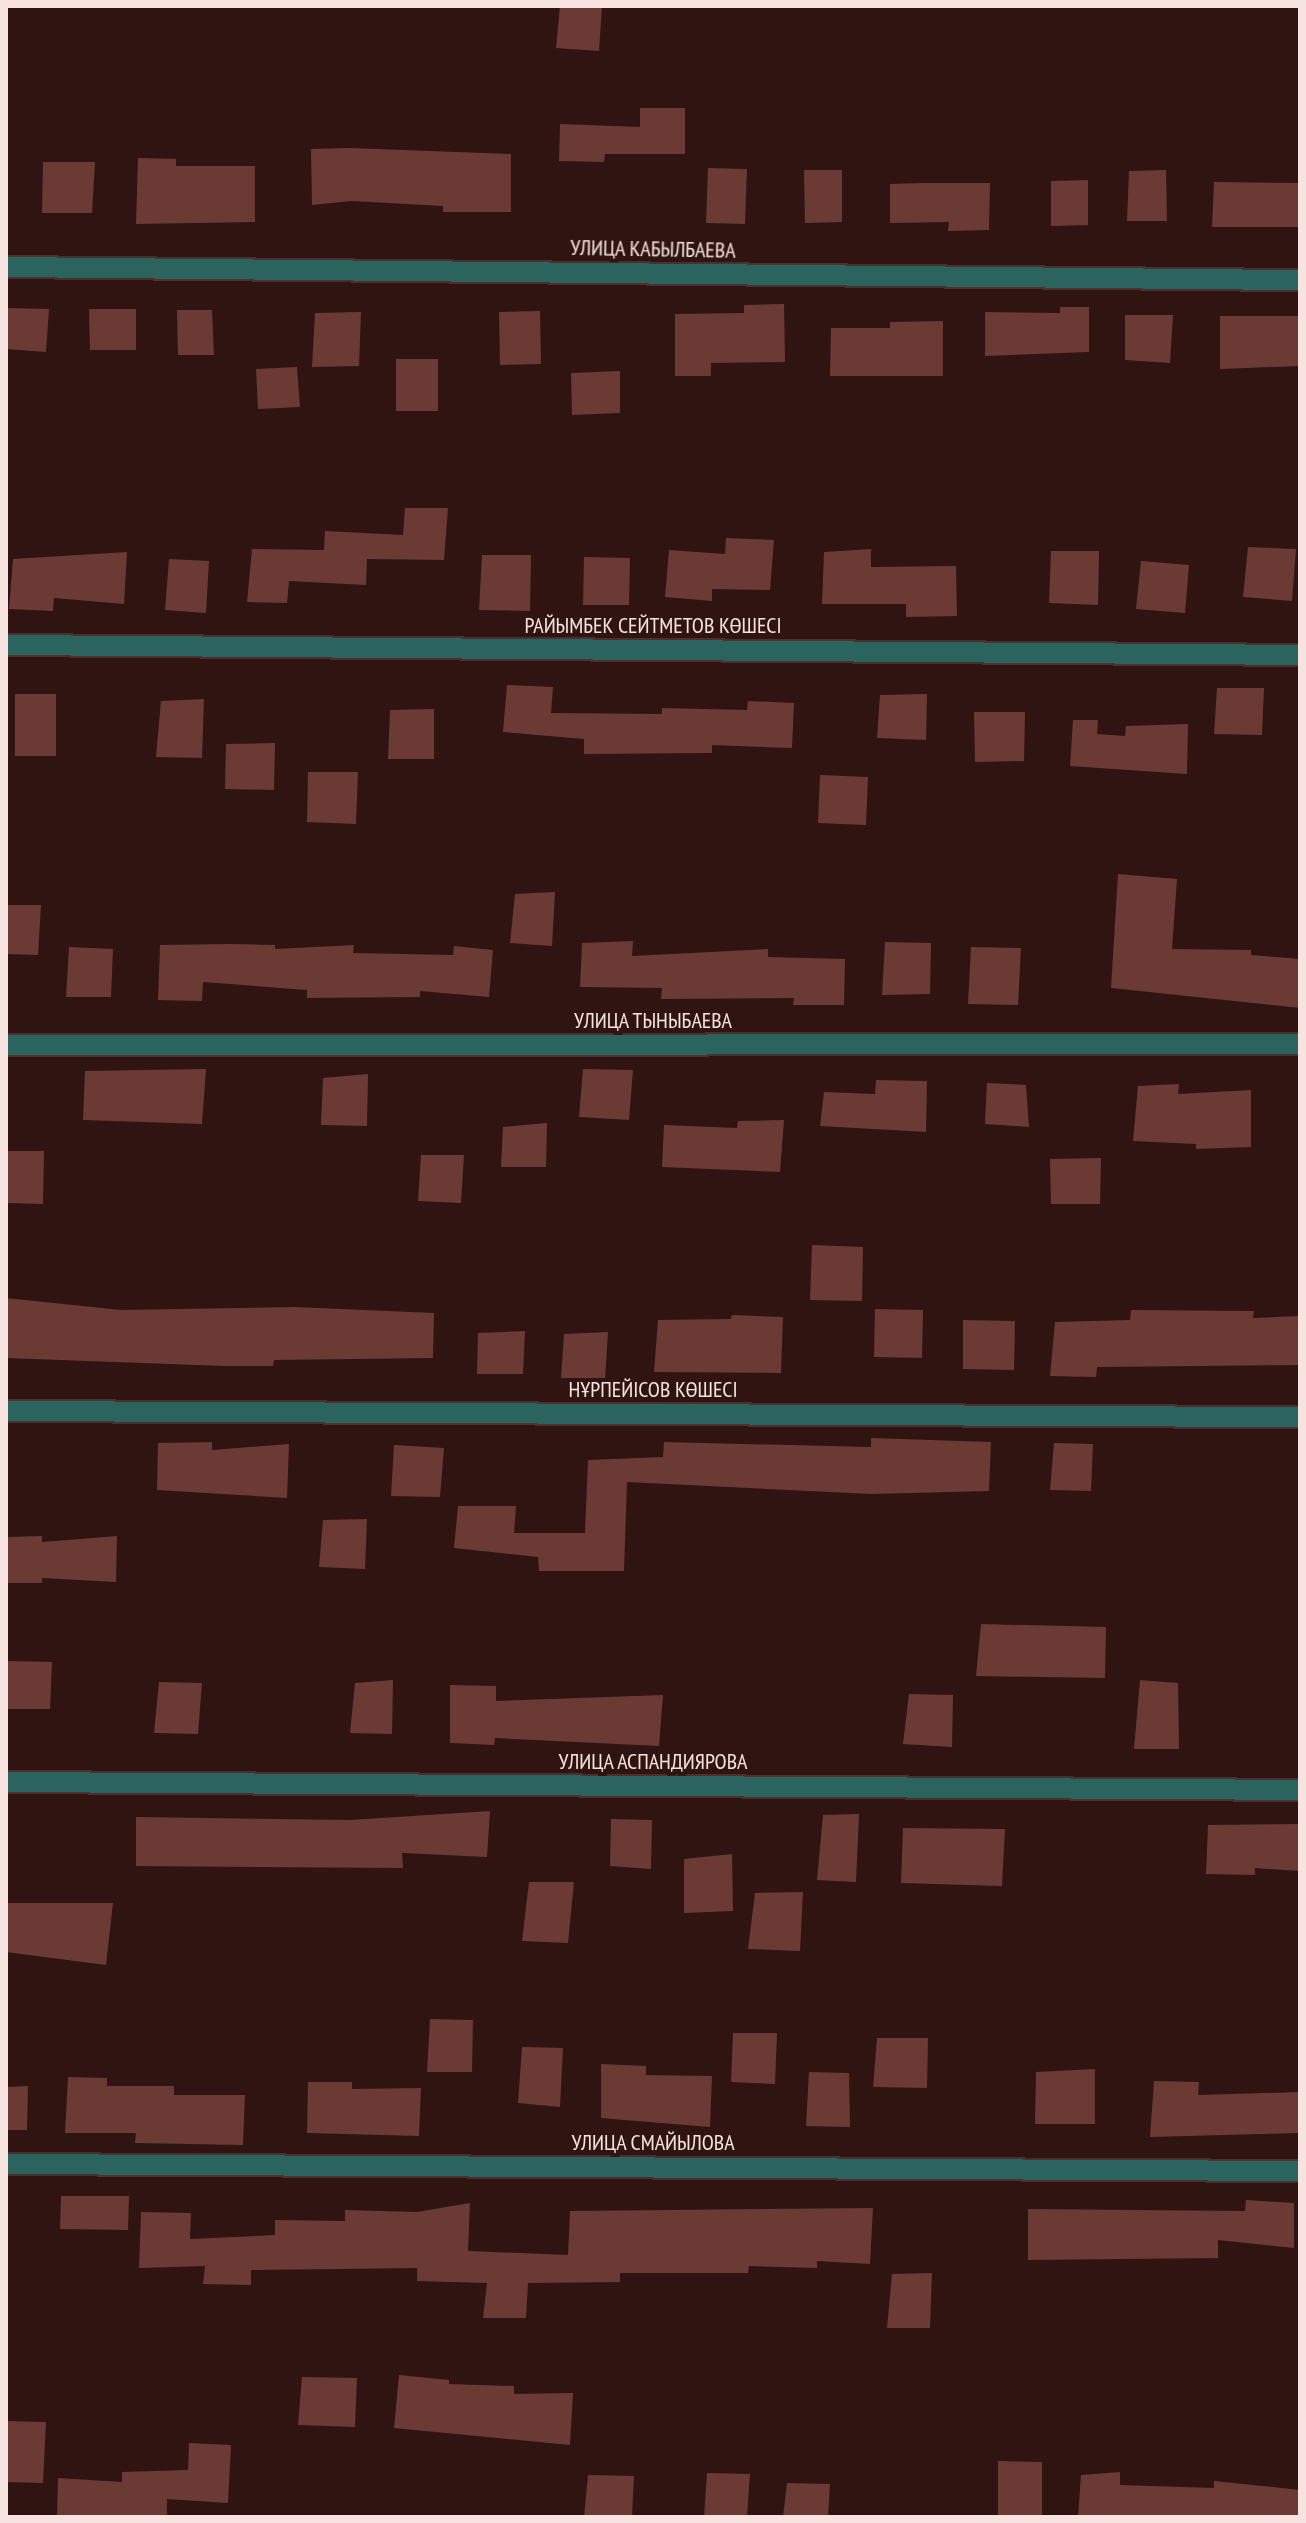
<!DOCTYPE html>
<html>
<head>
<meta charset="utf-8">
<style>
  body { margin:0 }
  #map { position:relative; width:1306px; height:2523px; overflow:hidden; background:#2f1411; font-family:"PT Sans Narrow",sans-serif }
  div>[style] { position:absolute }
  .building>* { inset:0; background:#6b3a35 }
  .roads { filter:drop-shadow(2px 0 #4b312e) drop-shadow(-2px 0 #4b312e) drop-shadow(0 2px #4b312e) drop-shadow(0 -2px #4b312e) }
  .minor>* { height:20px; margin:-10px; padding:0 10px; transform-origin:10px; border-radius:10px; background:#2b635f }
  span { translate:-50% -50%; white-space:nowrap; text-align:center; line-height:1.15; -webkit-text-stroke:8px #2f1411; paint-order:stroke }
  .street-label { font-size:22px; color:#f7e3e0 }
  .frame { position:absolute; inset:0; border:8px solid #f7e3e0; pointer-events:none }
</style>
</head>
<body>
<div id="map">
  <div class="building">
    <div style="clip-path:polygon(560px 6px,602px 6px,599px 51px,556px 48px)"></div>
    <div style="clip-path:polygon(640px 108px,685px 108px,685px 154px,605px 154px,604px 162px,559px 161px,560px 124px,640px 127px)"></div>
    <div style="clip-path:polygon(350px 148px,511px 154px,511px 212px,443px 212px,443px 206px,351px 201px,312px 205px,311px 149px)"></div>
    <div style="clip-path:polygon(138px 158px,176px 159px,176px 166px,255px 166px,255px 222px,136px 224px)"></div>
    <div style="clip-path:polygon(43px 162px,95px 162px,92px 213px,42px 213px)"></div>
    <div style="clip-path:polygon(708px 168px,747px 169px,745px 224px,706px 223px)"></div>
    <div style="clip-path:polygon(804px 170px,842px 170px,842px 222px,805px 223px)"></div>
    <div style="clip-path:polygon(1166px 170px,1167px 221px,1127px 221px,1129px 171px)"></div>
    <div style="clip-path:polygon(1088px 180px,1088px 225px,1051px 226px,1051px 181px)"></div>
    <div style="clip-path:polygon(1214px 182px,1300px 183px,1300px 227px,1212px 227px)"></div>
    <div style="clip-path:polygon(923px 183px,990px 183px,989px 230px,948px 231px,949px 222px,890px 223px,890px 184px)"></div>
    <div style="clip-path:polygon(784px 304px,785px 362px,711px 363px,711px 376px,675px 376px,675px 314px,744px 313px,744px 305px)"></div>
    <div style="clip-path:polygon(1060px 307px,1089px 307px,1089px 352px,985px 356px,985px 312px,1060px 313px)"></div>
    <div style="clip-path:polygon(6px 308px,49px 309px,46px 352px,6px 349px)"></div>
    <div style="clip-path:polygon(89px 309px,136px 309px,136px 350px,90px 350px)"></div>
    <div style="clip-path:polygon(177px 310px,212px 310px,214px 355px,178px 355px)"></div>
    <div style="clip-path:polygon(540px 311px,541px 364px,500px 365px,499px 312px)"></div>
    <div style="clip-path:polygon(361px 312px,359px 366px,312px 367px,315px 313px)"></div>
    <div style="clip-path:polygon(1125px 315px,1173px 315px,1170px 363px,1125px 360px)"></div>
    <div style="clip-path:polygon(1220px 316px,1300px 316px,1300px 366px,1220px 369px)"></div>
    <div style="clip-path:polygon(943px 321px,943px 376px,830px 376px,831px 328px,890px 328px,890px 322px)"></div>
    <div style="clip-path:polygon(396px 359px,438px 359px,438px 411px,396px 411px)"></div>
    <div style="clip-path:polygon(297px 367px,300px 407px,258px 409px,256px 369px)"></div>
    <div style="clip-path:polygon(620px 371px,620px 413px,572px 415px,571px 373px)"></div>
    <div style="clip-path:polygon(405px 508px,448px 508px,444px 560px,367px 559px,366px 585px,289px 581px,287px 603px,247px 602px,252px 549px,324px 550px,325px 531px,403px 535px)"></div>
    <div style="clip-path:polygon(726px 538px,774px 540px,770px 590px,712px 589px,712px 601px,665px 597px,669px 550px,725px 554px)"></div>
    <div style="clip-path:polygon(1248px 547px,1296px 549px,1292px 601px,1243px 597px)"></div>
    <div style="clip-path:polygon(871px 549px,871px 567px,956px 566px,957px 616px,906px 617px,906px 604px,822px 604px,824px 552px)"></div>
    <div style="clip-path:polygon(1051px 551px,1099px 551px,1098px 605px,1049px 603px)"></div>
    <div style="clip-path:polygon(127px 552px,124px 604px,54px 598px,53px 611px,9px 609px,13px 559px)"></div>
    <div style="clip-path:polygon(482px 555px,531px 555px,530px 611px,479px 610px)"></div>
    <div style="clip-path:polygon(584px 557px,630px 558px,629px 605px,583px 605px)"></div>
    <div style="clip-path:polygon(169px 559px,209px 561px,206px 613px,165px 610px)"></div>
    <div style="clip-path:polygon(1141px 561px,1189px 565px,1185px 613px,1136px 609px)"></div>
    <div style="clip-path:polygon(507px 685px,553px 687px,551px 713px,662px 714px,662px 708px,747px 710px,748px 701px,794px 703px,792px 748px,712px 745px,712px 753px,584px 754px,584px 739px,503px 732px)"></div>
    <div style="clip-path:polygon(1217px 688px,1264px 688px,1262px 735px,1214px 734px)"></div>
    <div style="clip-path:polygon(15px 694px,56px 694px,56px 756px,15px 756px)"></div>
    <div style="clip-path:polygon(927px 694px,926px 740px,877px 738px,880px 695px)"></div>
    <div style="clip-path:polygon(204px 699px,202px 758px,156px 757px,161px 701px)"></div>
    <div style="clip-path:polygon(434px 709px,434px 759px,388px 759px,390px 710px)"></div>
    <div style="clip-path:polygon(974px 712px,1025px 712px,1024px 761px,975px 762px)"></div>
    <div style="clip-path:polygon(1073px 720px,1098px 720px,1097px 734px,1125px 736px,1126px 726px,1188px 724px,1187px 774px,1070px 766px)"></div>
    <div style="clip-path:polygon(275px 743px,274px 790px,225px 789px,226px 744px)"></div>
    <div style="clip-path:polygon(308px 772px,358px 772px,356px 824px,307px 822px)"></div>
    <div style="clip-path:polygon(820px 775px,868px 777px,866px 825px,818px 823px)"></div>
    <div style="clip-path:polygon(1118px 874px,1177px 879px,1172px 949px,1251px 950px,1251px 955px,1300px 959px,1300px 1008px,1111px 988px)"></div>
    <div style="clip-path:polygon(555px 892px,552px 946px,510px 943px,515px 894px)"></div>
    <div style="clip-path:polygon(6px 905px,41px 905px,38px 955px,6px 954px)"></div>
    <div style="clip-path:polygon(633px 941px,632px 956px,768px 949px,768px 957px,845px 959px,844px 1005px,793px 1005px,794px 998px,661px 999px,662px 988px,580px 987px,582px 943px)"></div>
    <div style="clip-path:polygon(885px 942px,931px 943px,930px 994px,882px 995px)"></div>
    <div style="clip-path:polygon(230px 944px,275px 945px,275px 949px,354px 945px,353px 953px,453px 955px,454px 946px,493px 950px,489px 997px,420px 991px,420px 997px,307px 998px,307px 990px,203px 982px,202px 1001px,158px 1000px,160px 945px)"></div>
    <div style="clip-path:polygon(69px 947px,113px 949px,111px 997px,66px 997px)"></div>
    <div style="clip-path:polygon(971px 947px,1021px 948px,1018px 1005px,968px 1004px)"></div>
    <div style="clip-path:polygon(206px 1069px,202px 1124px,83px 1120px,85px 1071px)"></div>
    <div style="clip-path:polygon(583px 1069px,633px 1070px,629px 1120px,579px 1117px)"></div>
    <div style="clip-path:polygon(368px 1074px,367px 1126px,321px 1125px,323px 1078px)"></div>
    <div style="clip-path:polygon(876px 1080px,927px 1081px,926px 1132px,820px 1126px,824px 1092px,875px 1094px)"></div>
    <div style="clip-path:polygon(987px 1083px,1026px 1085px,1029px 1127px,985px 1124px)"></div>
    <div style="clip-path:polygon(1179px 1084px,1178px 1094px,1251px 1090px,1251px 1147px,1196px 1149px,1196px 1144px,1133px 1141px,1138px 1086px)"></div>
    <div style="clip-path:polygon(784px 1120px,780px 1172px,662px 1167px,664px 1125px,737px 1128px,738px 1121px)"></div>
    <div style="clip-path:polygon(547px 1123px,546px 1167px,501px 1167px,503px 1127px)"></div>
    <div style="clip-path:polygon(6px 1151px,44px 1151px,43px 1204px,6px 1203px)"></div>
    <div style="clip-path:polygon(421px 1155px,464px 1155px,461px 1203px,418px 1201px)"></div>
    <div style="clip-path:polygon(1101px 1158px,1100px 1204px,1051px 1204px,1050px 1159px)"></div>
    <div style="clip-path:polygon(812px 1245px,863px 1247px,862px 1301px,810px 1300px)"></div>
    <div style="clip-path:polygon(6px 1298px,121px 1310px,295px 1307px,434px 1313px,433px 1358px,274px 1360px,273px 1366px,224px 1366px,6px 1358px)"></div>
    <div style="clip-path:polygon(875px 1309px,923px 1310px,922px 1358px,874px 1357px)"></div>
    <div style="clip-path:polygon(1131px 1310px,1254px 1311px,1253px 1318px,1300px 1316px,1300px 1365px,1097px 1367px,1096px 1377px,1050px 1376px,1055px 1322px,1130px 1320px)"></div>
    <div style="clip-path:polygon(732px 1315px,783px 1317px,781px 1373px,654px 1372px,658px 1320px,731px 1319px)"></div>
    <div style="clip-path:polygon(963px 1320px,1015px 1321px,1014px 1370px,963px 1369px)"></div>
    <div style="clip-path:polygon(525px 1331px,523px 1374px,477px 1374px,478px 1333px)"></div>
    <div style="clip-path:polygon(608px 1332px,605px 1380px,561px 1378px,564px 1334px)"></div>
    <div style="clip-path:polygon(871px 1438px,991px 1442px,989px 1491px,871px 1494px,627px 1482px,624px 1571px,539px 1571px,538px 1557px,454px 1548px,458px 1506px,516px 1506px,514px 1533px,585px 1533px,588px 1460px,663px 1457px,664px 1442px,871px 1447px)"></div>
    <div style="clip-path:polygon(212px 1442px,212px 1450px,289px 1444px,287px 1498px,157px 1490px,158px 1443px)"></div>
    <div style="clip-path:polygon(1054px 1443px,1093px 1444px,1091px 1491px,1050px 1490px)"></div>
    <div style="clip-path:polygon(394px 1445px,444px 1448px,440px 1497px,391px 1496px)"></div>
    <div style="clip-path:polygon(367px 1519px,365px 1569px,319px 1567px,323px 1520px)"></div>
    <div style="clip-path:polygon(42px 1536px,42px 1542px,117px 1536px,116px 1582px,42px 1578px,42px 1583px,6px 1583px,6px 1537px)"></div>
    <div style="clip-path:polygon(981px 1624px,1106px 1627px,1105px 1678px,976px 1676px)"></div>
    <div style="clip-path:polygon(6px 1661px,52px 1662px,50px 1709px,6px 1709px)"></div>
    <div style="clip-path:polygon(393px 1680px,392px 1734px,350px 1733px,355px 1683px)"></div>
    <div style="clip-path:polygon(1140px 1680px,1178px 1683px,1179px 1749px,1134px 1749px)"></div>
    <div style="clip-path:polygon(159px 1682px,202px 1683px,198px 1734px,154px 1733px)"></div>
    <div style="clip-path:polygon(450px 1685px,496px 1686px,496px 1701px,663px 1695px,659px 1746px,495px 1738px,494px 1745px,450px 1743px)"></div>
    <div style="clip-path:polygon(909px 1694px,953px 1695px,952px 1747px,903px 1744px)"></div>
    <div style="clip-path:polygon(490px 1811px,487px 1857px,402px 1853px,403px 1868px,136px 1866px,136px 1817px,350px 1820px)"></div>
    <div style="clip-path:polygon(859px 1814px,856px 1882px,817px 1880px,823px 1815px)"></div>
    <div style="clip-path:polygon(611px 1819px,652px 1820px,651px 1869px,610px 1866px)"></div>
    <div style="clip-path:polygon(1300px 1824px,1300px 1871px,1255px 1868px,1255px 1875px,1206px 1874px,1208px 1825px)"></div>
    <div style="clip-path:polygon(903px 1828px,1005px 1829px,1002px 1886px,901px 1883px)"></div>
    <div style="clip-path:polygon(732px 1854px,733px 1911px,684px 1913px,684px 1859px)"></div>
    <div style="clip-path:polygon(529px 1882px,574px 1882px,568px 1943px,522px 1941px)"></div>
    <div style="clip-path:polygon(803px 1892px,800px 1951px,748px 1949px,755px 1893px)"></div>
    <div style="clip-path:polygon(6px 1903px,113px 1903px,106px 1965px,6px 1952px)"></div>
    <div style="clip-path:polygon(430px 2019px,473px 2020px,472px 2072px,427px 2072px)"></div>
    <div style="clip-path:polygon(733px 2033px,777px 2033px,775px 2084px,731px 2082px)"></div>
    <div style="clip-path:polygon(877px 2038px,928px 2038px,927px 2088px,873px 2087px)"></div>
    <div style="clip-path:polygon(522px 2047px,563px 2048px,560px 2107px,518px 2103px)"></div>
    <div style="clip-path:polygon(601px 2064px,646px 2066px,646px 2075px,712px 2076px,710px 2127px,601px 2118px)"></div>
    <div style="clip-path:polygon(1095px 2069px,1095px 2124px,1035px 2124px,1036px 2072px)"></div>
    <div style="clip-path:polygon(809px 2072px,849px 2073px,850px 2127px,806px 2126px)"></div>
    <div style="clip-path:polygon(68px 2077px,107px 2078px,107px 2086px,174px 2086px,174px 2095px,245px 2095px,243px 2145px,135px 2143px,136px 2133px,65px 2133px)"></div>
    <div style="clip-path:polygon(1154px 2081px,1199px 2082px,1198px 2095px,1300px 2092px,1300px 2133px,1150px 2137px)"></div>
    <div style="clip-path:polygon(308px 2082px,352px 2082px,352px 2089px,421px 2088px,419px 2136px,307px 2133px)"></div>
    <div style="clip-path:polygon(28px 2086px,27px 2130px,6px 2130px,6px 2087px)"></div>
    <div style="clip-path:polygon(61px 2196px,129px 2196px,128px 2230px,60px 2229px)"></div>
    <div style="clip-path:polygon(1246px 2200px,1294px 2203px,1294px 2248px,1218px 2240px,1218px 2258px,1028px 2260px,1028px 2209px,1245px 2211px)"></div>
    <div style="clip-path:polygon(470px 2203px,468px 2251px,568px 2255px,570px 2211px,873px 2208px,870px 2264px,817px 2261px,817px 2268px,749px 2266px,748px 2273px,620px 2273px,620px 2282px,528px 2283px,526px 2318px,483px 2318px,487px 2283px,417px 2281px,417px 2268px,251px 2270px,251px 2285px,203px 2284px,205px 2266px,139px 2268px,141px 2212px,191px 2213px,190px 2239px,275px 2235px,275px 2220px,345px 2221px,345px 2210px,417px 2212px)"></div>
    <div style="clip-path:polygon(932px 2273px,930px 2328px,887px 2328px,892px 2274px)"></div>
    <div style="clip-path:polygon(399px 2375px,449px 2380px,449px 2384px,514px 2386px,514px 2394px,573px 2393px,570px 2445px,394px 2428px)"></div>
    <div style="clip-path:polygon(302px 2377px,357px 2378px,355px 2427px,298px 2425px)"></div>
    <div style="clip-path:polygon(6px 2421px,46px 2422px,43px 2483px,6px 2482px)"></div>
    <div style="clip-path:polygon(189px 2443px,231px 2445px,228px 2503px,167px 2499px,167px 2517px,57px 2517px,58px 2478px,122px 2482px,122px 2472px,188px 2470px)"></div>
    <div style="clip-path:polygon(998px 2461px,1042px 2462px,1042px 2517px,998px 2516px)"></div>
    <div style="clip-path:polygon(1120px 2472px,1120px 2485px,1214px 2488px,1214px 2481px,1300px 2490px,1300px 2517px,1078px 2517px,1081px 2475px)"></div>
    <div style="clip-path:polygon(707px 2473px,750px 2474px,747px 2517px,704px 2517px)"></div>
    <div style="clip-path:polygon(588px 2475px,634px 2476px,632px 2517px,584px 2517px)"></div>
    <div style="clip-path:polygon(787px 2483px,830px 2484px,828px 2517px,783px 2517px)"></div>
  </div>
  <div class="roads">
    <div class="minor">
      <div style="left:6px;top:267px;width:1294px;rotate:0.58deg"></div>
      <div style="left:6px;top:645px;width:1294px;rotate:0.44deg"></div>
      <div style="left:6px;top:1045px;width:1294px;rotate:-0.04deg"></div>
      <div style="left:6px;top:1411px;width:1294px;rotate:0.27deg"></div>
      <div style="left:6px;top:1782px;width:1294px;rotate:0.35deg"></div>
      <div style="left:6px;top:2164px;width:1294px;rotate:0.31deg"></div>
    </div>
  </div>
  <div class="street-label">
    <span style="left:653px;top:249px;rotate:1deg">УЛИЦА КАБЫЛБАЕВА</span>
    <span style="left:653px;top:626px">РАЙЫМБЕК СЕЙТМЕТОВ КӨШЕСІ</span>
    <span style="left:653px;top:1021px">УЛИЦА ТЫНЫБАЕВА</span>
    <span style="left:653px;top:1390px">НҰРПЕЙІСОВ КӨШЕСІ</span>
    <span style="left:653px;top:1762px">УЛИЦА АСПАНДИЯРОВА</span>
    <span style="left:653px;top:2143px">УЛИЦА СМАЙЫЛОВА</span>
  </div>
  <div class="frame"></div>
</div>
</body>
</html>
